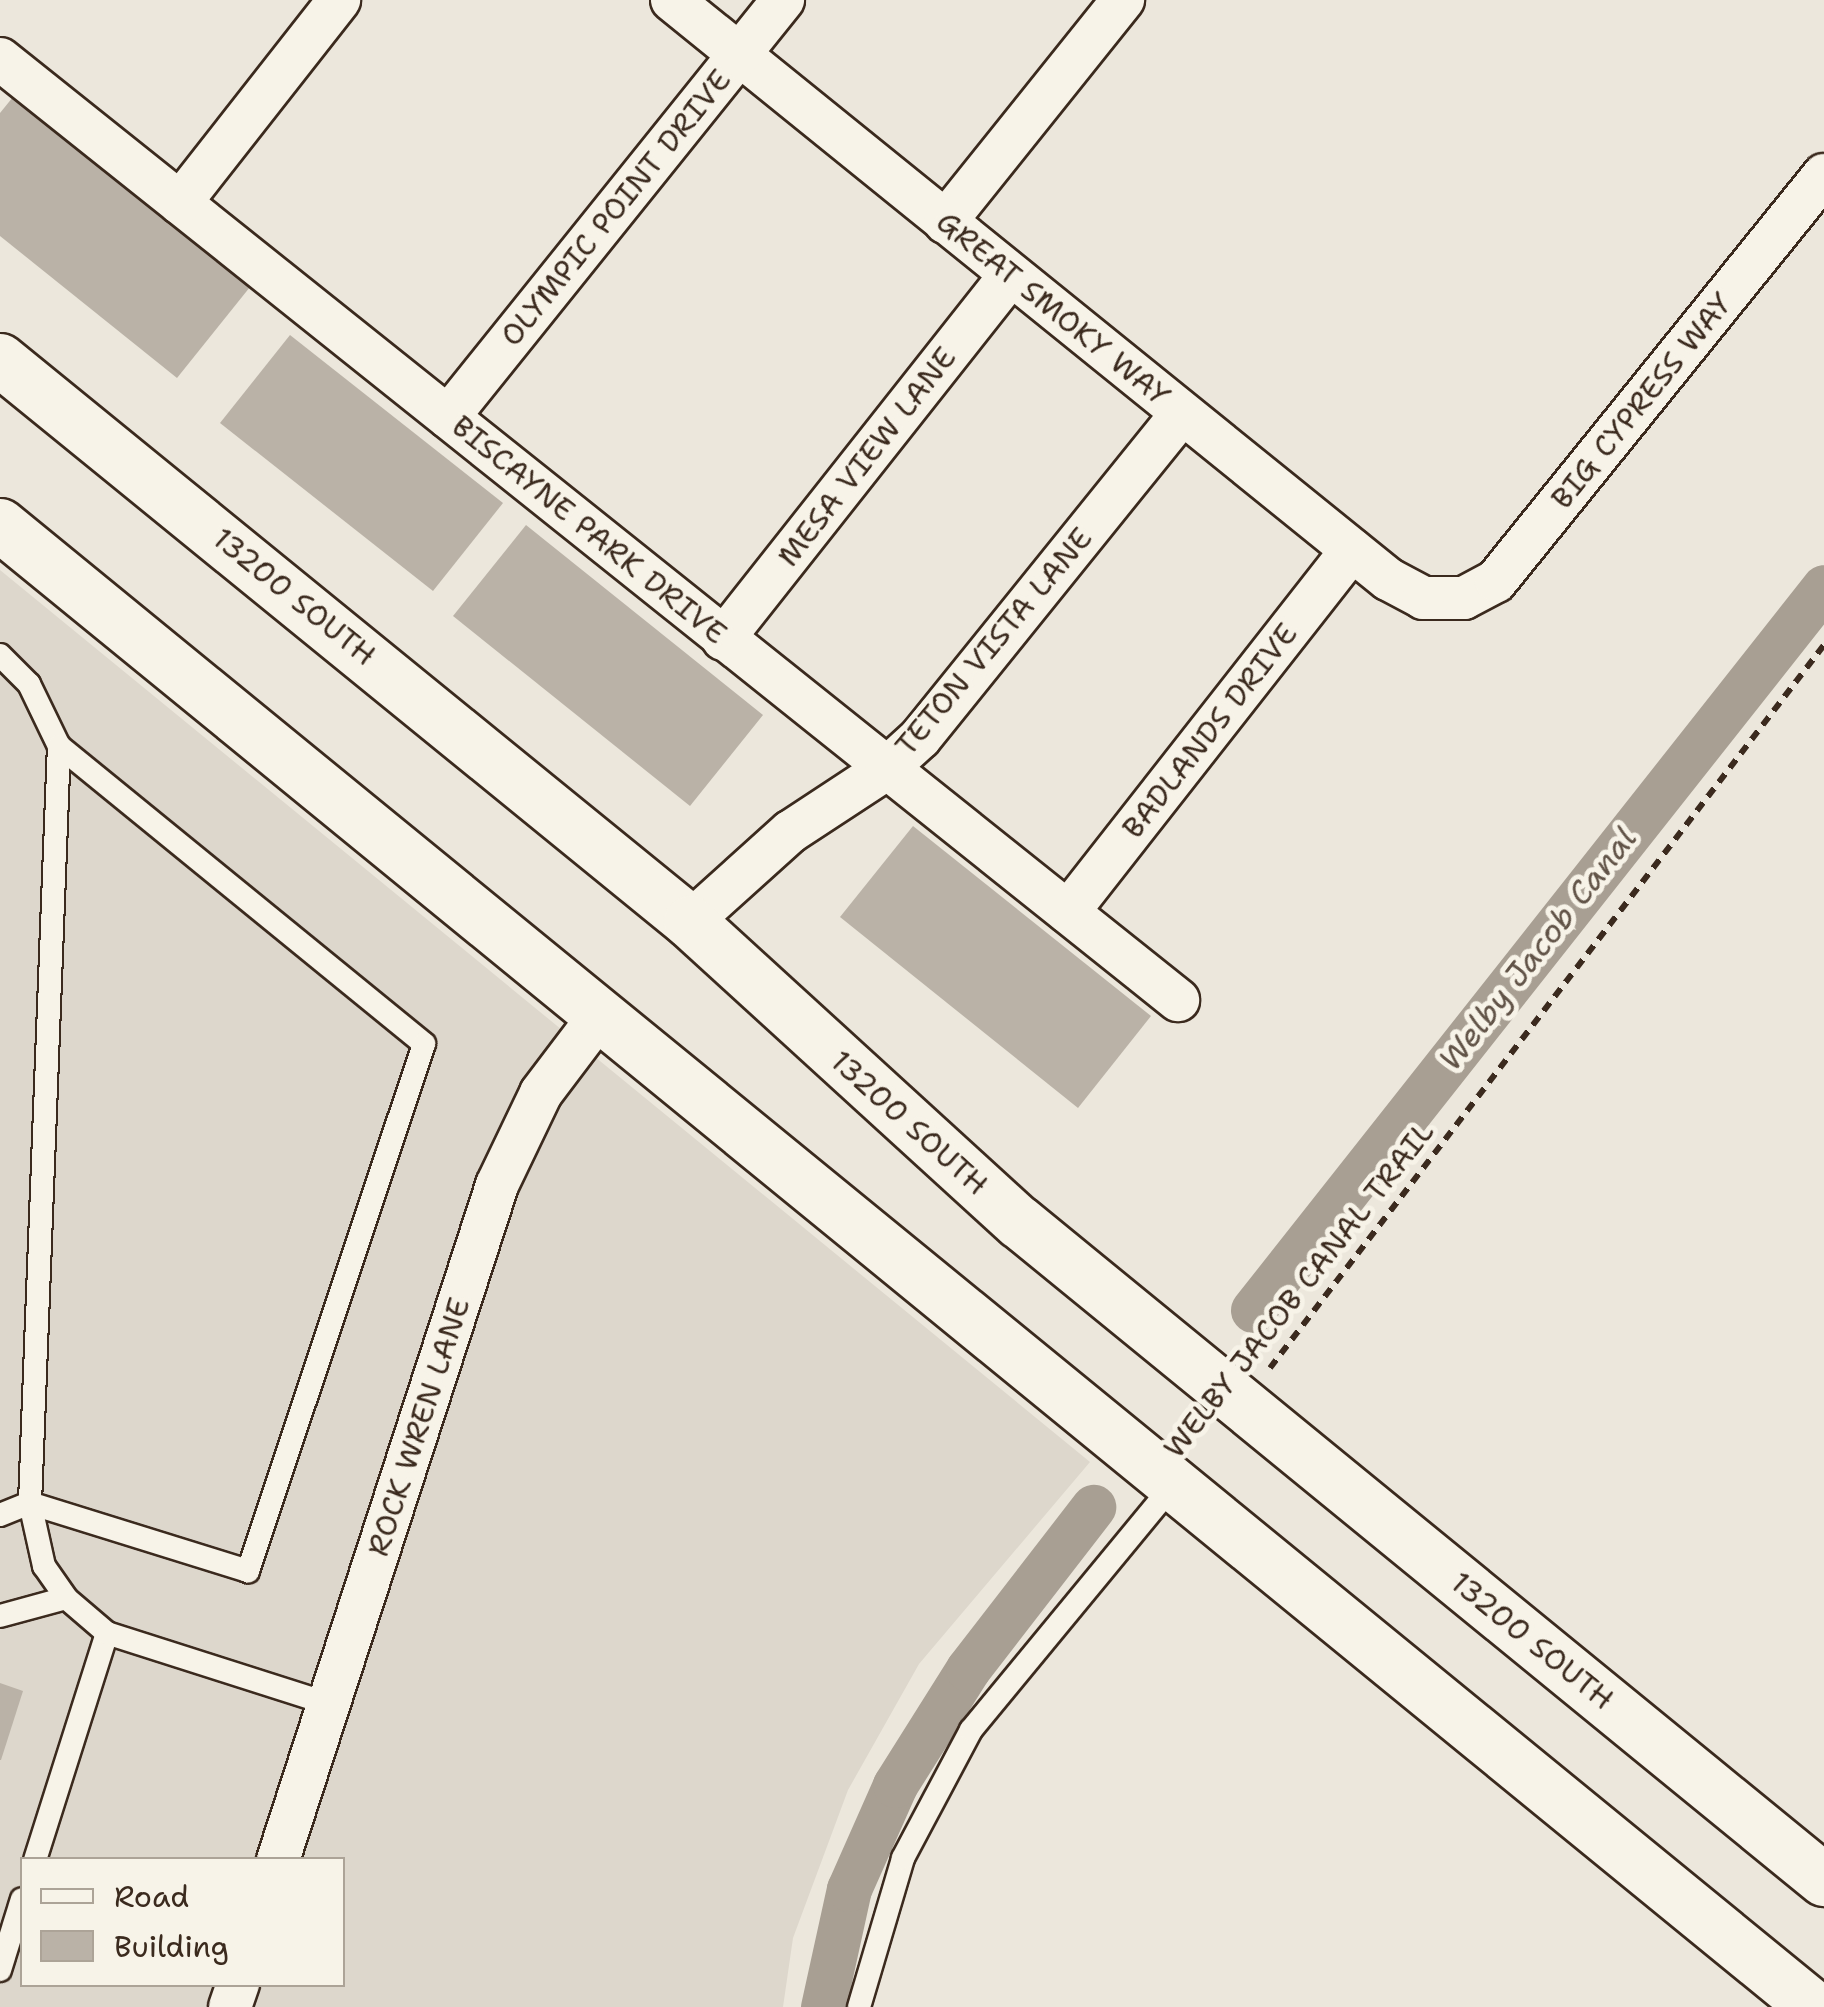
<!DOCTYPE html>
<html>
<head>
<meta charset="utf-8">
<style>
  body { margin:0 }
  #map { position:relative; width:1824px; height:2007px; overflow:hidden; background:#ece7dc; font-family:"Shantell Sans",sans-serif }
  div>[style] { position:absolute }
  .built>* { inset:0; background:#ddd7cc }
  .canal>* { height:45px; margin:-22.5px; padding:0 22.5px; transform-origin:22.5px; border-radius:22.5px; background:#a89f93 }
  .building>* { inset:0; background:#bab2a7 }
  .path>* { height:6px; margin-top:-3px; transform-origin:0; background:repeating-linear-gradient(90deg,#3b2a1e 0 10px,transparent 0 18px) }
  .roads { filter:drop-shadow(2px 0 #3b2a1e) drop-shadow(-2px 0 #3b2a1e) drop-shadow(0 2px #3b2a1e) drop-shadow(0 -2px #3b2a1e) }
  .service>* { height:22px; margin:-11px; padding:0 11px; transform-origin:11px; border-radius:11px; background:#f7f3e8 }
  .minor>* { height:42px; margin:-21px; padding:0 21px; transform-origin:21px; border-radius:21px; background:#f7f3e8 }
  .tertiary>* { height:52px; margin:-26px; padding:0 26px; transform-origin:26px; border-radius:26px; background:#f7f3e8 }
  span { translate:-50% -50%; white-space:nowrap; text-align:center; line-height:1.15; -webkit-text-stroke:10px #f7f3e8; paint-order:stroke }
  .street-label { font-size:30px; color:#3b2a1e }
  .water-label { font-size:32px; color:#615347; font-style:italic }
  .legend { position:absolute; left:20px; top:1857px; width:325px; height:130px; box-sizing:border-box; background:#f7f3e8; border:2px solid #aca397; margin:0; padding:12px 18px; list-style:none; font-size:30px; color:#3b2a1e }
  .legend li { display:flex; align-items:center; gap:20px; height:50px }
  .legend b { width:50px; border:2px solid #aca397 }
</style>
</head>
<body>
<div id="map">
  <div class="built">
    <div style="clip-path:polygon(evenodd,0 570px,1090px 1462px,919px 1664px,848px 1790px,793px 1938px,783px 2007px,0 2007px,0 570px,22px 1860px,342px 1860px,342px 1984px,22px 1984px,22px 1860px)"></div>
  </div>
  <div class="canal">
    <div style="left:1253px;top:1310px;width:921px;rotate:-51.7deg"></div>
    <div style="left:823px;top:2007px;width:121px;rotate:-77.6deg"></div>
    <div style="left:849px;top:1889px;width:114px;rotate:-66.1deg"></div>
    <div style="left:895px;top:1785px;width:137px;rotate:-57.8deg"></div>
    <div style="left:968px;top:1669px;width:205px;rotate:-52.3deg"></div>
  </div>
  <div class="building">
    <div style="clip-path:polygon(13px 97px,250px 287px,177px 378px,0 236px,0 113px)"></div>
    <div style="clip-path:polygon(290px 335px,503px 503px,433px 591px,220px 423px)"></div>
    <div style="clip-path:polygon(526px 525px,763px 715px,690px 806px,453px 616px)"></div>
    <div style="clip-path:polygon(913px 826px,1151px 1016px,1078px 1108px,840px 917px)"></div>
    <div style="clip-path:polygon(0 1683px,23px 1691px,1px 1760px,0 1760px)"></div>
  </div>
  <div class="path">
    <div style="left:1270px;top:1368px;width:911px;rotate:-52.54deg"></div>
  </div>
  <div class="roads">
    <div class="service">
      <div style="left:0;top:655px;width:41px;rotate:45deg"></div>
      <div style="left:29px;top:684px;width:69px;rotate:64.2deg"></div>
      <div style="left:59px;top:746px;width:471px;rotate:39.2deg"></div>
      <div style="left:424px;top:1044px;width:556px;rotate:108.47deg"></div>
      <div style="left:248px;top:1571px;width:228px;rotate:-162.7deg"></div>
      <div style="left:30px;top:1503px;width:758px;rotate:-87.81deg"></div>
      <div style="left:0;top:1515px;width:32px;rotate:-22deg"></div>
      <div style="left:30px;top:1503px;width:65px;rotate:77.5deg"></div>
      <div style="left:44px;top:1566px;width:39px;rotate:55deg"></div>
      <div style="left:66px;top:1598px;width:54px;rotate:40.5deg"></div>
      <div style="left:107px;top:1633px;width:238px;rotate:107.6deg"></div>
      <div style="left:0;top:1616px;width:68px;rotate:-15.3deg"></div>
      <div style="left:107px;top:1633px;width:233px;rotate:17.7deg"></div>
      <div style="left:0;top:1970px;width:74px;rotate:-72.8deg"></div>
      <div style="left:859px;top:2007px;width:155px;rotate:-73.5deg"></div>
      <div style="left:903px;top:1858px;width:145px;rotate:-62deg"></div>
      <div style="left:971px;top:1730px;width:318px;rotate:-50.5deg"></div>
    </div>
    <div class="minor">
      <div style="left:672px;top:0;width:921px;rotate:38.96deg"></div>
      <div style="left:1388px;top:579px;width:40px;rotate:28deg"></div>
      <div style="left:1423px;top:598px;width:41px"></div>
      <div style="left:1464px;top:598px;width:36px;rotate:-28deg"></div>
      <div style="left:1496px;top:581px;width:522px;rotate:-51.07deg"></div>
      <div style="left:0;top:59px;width:1508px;rotate:38.62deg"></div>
      <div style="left:180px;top:203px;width:258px;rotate:-51.9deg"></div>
      <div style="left:945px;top:222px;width:285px;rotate:-51.3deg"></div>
      <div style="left:448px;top:417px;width:535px;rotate:-51.22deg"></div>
      <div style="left:723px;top:639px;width:464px;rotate:-51.7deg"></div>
      <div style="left:1068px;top:912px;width:460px;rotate:-51.9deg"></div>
      <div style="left:690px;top:922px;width:135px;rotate:-42deg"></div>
      <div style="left:790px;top:832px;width:115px;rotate:-33.3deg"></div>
      <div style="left:886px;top:769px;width:46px;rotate:-42.4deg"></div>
      <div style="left:920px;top:738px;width:417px;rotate:-51.1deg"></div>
      <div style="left:278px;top:1860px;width:710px;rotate:-72.02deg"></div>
      <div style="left:497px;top:1185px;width:102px;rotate:-64.4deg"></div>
      <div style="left:541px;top:1093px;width:98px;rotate:-52.9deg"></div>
      <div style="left:230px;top:2007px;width:24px;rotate:-71deg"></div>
    </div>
    <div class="tertiary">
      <div style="left:0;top:360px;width:890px;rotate:39.16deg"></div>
      <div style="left:690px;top:922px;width:445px;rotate:42.4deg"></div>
      <div style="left:1019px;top:1222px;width:1040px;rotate:39.26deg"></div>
      <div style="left:0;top:525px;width:2342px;rotate:39.26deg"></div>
    </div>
  </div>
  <div class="street-label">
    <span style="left:616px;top:208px;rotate:-51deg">OLYMPIC POINT DRIVE</span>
    <span style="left:1053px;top:309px;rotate:39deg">GREAT SMOKY WAY</span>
    <span style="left:1642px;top:401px;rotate:-51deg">BIG CYPRESS WAY</span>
    <span style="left:867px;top:457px;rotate:-52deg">MESA VIEW LANE</span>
    <span style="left:589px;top:530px;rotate:39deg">BISCAYNE PARK DRIVE</span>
    <span style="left:294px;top:597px;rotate:39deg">13200 SOUTH</span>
    <span style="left:994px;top:642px;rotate:-50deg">TETON VISTA LANE</span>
    <span style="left:1210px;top:731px;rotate:-52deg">BADLANDS DRIVE</span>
    <span style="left:909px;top:1123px;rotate:42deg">13200 SOUTH</span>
    <span style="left:1299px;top:1290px;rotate:-52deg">WELBY JACOB CANAL TRAIL</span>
    <span style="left:419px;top:1427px;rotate:-72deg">ROCK WREN LANE</span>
    <span style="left:1532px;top:1641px;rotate:39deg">13200 SOUTH</span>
  </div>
  <div class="water-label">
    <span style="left:1538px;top:949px;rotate:-52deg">Welby Jacob Canal</span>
  </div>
  <ul class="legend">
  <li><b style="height:12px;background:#f7f3e8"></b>Road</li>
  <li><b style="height:28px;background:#bab2a7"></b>Building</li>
  </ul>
</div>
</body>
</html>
